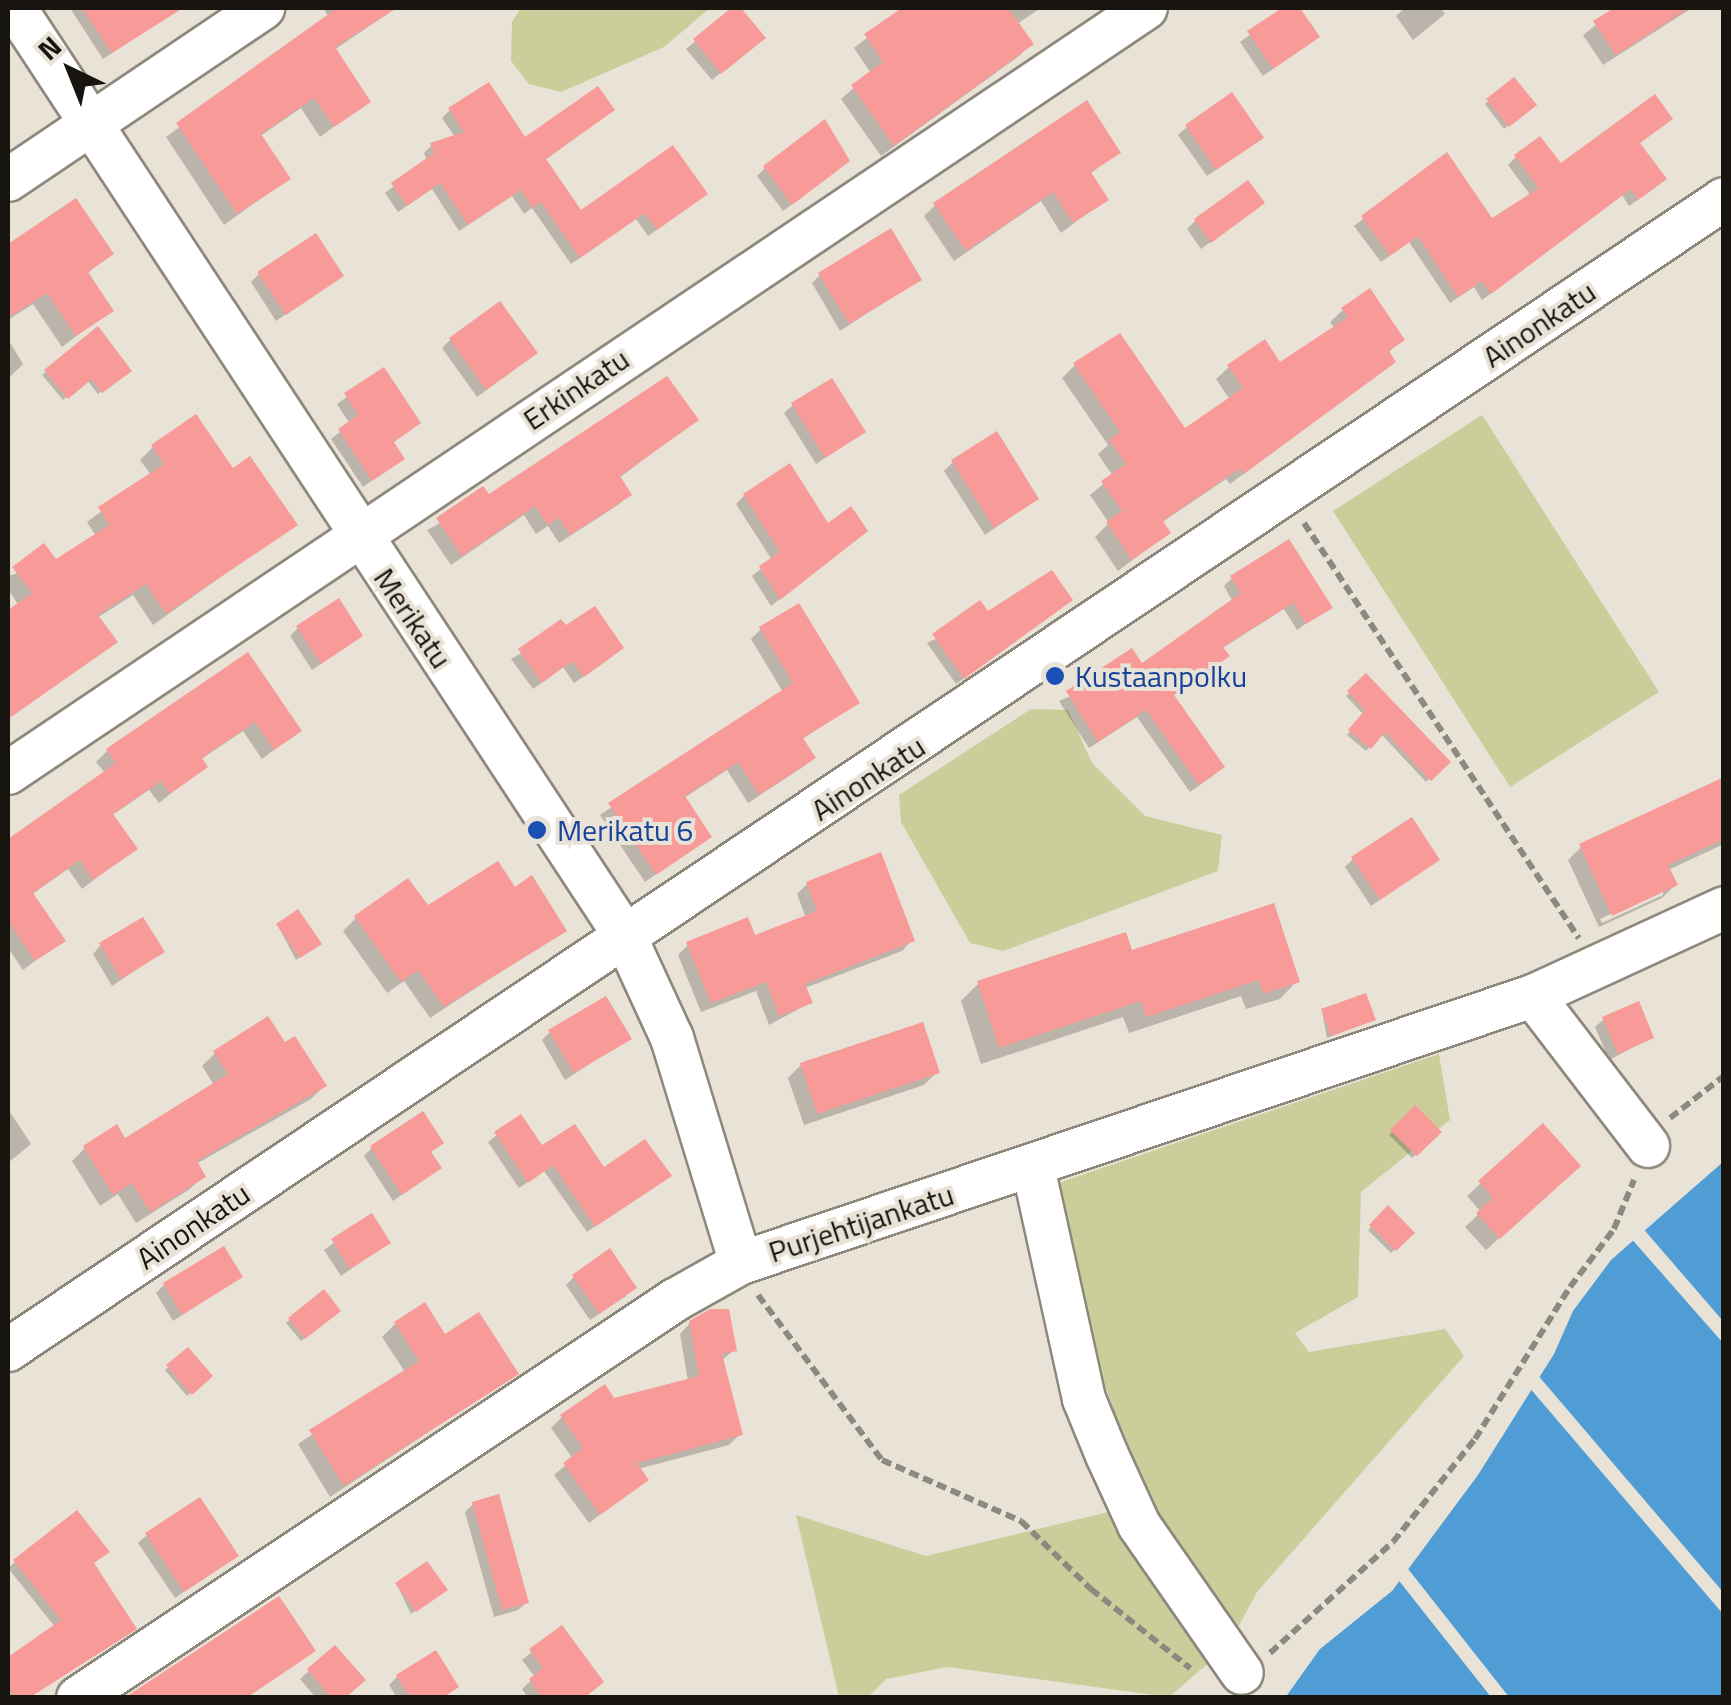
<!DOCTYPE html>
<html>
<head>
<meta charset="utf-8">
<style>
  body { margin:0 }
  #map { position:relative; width:1731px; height:1705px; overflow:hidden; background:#e9e2d6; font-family:"Titillium Web",sans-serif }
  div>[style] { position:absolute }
  .green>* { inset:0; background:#cbce9b }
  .water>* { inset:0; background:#4f9dd4 }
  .pier>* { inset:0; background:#e9e2d6 }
  .shadow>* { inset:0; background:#0003 }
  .building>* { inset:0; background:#f79a98 }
  .path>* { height:6px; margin-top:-3px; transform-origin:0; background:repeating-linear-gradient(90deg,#8e8980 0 10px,transparent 0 15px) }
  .roads { filter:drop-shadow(2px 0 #8e887c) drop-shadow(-2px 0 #8e887c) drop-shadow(0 2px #8e887c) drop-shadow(0 -2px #8e887c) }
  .minor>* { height:42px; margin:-21px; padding:0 21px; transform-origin:21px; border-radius:21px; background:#fff }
  .dots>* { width:28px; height:28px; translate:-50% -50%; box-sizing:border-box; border:5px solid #e9e2d6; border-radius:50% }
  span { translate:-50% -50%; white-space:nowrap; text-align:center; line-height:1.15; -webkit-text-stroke:8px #e9e2d6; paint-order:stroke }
  .street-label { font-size:30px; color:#181511 }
  .transit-label { font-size:30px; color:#164399 }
  .left { translate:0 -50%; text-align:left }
  .frame { position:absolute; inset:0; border:10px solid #181511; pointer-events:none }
  .north { position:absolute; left:20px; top:20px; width:100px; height:100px; -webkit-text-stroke:8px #e9e2d6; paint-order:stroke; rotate:317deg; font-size:28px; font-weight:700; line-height:40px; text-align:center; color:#181511 }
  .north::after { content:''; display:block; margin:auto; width:35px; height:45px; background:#181511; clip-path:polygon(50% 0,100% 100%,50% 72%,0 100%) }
</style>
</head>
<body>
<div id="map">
  <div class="green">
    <div style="clip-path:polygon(521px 8px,710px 8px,664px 47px,561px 92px,529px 84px,511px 61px,512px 22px)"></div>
    <div style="clip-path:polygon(1482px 415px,1659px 692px,1510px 787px,1333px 511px)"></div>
    <div style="clip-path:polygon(1031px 709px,1068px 710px,1092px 763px,1145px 816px,1222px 835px,1218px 871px,1003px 951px,970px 943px,901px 822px,899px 795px)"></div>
    <div style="clip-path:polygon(1439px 1054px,1450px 1120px,1361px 1192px,1358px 1297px,1295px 1333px,1309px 1352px,1445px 1329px,1464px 1356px,1257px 1592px,1228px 1646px,1169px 1697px,947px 1667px,886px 1679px,868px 1697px,839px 1697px,796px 1515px,926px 1556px,1146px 1503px,1097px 1362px,1058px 1183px)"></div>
  </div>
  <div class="water">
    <div style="clip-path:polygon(1723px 1162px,1723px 1697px,1285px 1698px,1320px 1649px,1392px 1591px,1478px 1475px,1554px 1354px,1573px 1311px,1611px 1260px)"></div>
  </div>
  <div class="pier">
    <div style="clip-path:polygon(1640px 1225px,1723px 1321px,1723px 1343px,1629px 1236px)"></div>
    <div style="clip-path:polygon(1536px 1373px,1723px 1592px,1723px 1614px,1528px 1386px)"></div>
    <div style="clip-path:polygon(1405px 1565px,1509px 1697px,1491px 1697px,1396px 1577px)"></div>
  </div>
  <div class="shadow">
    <div style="clip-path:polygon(70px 8px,180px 8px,103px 59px)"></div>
    <div style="clip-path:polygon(323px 8px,396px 8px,334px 50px,368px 101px,320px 137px,301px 108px,259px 137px,288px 179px,224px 225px,166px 137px,329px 17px)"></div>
    <div style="clip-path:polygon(735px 8px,762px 38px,712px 80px,686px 49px)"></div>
    <div style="clip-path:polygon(906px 8px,1041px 8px,1017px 24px,1031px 44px,1019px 56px,881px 156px,841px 99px,871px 73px,854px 48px)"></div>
    <div style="clip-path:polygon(1287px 8px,1297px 8px,1317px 37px,1263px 76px,1240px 42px)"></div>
    <div style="clip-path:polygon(1405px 8px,1441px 8px,1445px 14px,1413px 40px,1396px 16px)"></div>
    <div style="clip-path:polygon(1618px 8px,1692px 8px,1603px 65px,1583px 35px)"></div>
    <div style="clip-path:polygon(1514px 80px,1533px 104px,1504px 129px,1485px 104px)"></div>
    <div style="clip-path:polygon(450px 110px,525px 141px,612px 110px,544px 161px,580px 213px,697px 201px,648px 236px,636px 219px,571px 264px,532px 208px,524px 214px,512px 196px,459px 231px,432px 189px,398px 212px,385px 193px,427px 161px,424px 153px,432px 145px,455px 137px,442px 118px)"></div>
    <div style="clip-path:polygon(1670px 119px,1638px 144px,1656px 187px,1629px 206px,1622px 195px,1482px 300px,1474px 287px,1450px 303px,1409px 242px,1381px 262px,1354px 226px,1446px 156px,1492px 222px,1531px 196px,1508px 165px,1516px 157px,1560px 167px)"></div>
    <div style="clip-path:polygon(1187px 127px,1252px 145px,1207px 176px,1178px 135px)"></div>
    <div style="clip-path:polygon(1118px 152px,1090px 174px,1106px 199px,1061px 233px,1041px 201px,954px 261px,924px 216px,935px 205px)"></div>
    <div style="clip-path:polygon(765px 168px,839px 169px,783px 211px,757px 176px)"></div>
    <div style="clip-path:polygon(76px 201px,110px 254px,87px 274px,111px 310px,62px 347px,33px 304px,8px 320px,8px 248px)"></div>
    <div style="clip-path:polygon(1253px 211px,1201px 249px,1187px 229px,1195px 221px)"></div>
    <div style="clip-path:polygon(259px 274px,341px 276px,276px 321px,251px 282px)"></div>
    <div style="clip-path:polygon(820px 275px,919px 279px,840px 331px,812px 283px)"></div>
    <div style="clip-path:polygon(1343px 310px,1402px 339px,1388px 353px,1393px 362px,1230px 484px,1226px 479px,1161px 523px,1168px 533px,1118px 571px,1095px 537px,1109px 523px,1090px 495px,1113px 476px,1098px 454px,1108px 445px,1062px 378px,1075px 365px,1184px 431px,1230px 400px,1216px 379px,1229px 367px,1280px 365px,1335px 329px,1330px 322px)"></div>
    <div style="clip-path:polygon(98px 329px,125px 374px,98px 394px,87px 380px,63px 400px,42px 375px)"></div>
    <div style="clip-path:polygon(8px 339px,23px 364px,8px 379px)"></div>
    <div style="clip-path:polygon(450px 340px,526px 361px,477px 397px,442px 348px)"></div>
    <div style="clip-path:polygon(384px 370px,418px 423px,392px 443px,402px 459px,363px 487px,331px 439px,350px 424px,337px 404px)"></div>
    <div style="clip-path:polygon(793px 405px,863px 432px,816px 464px,784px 413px)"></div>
    <div style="clip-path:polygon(696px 420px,619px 478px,629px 494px,618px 505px,559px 543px,548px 526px,536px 534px,524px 515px,451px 565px,427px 530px,488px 498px)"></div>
    <div style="clip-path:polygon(153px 447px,232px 471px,295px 524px,153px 625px,133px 595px,97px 618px,115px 642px,8px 719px,8px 634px,19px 626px,19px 606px,8px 589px,8px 576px,55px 562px,96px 536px,87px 522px,151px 475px,140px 460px)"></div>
    <div style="clip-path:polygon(953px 462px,1036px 499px,985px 535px,944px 471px)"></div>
    <div style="clip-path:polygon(744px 496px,828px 526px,857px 539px,771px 606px,752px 576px,772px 560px,736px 504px)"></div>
    <div style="clip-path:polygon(1232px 578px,1329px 607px,1297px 630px,1284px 609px,1221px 649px,1172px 696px,1214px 775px,1190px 792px,1137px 717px,1089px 748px,1059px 701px,1141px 666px,1233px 602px,1224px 586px)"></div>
    <div style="clip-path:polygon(1063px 607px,956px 684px,927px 643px,988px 614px)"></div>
    <div style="clip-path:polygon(298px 628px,360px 636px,312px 670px,290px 636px)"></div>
    <div style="clip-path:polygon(565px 628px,613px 656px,574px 683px,563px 667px,533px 689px,511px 659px)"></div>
    <div style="clip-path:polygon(761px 629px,857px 703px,801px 740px,813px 757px,803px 767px,748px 803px,727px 770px,684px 798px,709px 837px,645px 882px,600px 815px,783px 692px,751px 639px)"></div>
    <div style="clip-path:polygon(248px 656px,299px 731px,262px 759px,243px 731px,200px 760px,205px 766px,159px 803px,149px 790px,111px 816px,134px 849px,82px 889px,68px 869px,31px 895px,63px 940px,23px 970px,8px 948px,8px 842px,105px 773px,96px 762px,107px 751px)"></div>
    <div style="clip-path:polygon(1366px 677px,1447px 762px,1426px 782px,1381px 734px,1366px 751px,1347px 735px,1364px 715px,1346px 696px)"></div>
    <div style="clip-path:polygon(evenodd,1724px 780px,1724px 844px,1668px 870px,1675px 885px,1662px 898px,1599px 927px,1568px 860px,1581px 847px,1724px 780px,1663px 889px,1663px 895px,1602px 923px,1600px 919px,1663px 889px)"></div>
    <div style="clip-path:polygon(1353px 859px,1437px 859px,1371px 906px,1345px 867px)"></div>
    <div style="clip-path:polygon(807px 884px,912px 940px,902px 951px,805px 988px,810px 1003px,769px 1025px,756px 991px,701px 1012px,678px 955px,688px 945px,754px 938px,806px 918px,797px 894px)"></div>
    <div style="clip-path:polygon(514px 890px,564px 930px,430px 1018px,404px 981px,387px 993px,343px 931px,356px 918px)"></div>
    <div style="clip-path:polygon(278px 926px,315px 947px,296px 960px)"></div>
    <div style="clip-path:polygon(101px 945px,162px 952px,112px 986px,93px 954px)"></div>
    <div style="clip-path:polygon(1130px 953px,1297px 981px,1280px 999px,1246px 1009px,1241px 996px,1129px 1033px,1123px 1017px,981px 1064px,961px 1001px,978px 984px)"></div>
    <div style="clip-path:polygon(1322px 1011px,1373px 1020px,1327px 1038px)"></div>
    <div style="clip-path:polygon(1604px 1019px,1651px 1038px,1609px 1060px,1595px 1027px)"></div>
    <div style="clip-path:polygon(550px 1032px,628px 1039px,565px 1080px,542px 1040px)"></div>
    <div style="clip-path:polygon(284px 1046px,324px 1086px,311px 1099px,196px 1164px,203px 1176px,190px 1189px,136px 1223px,118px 1194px,100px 1206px,72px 1161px,85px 1148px,125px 1142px,214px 1085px,202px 1066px,215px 1053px)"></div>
    <div style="clip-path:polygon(801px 1065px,937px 1072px,924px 1085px,804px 1125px,788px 1078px)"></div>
    <div style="clip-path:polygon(1415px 1108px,1438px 1132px,1412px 1158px,1389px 1135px)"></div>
    <div style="clip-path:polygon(8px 1109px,31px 1144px,8px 1163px)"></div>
    <div style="clip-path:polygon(520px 1117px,541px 1149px,603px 1171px,668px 1176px,587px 1232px,544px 1171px,519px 1188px,488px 1142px)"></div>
    <div style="clip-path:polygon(1542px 1126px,1565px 1179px,1486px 1250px,1465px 1227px,1481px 1212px,1467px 1196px)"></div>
    <div style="clip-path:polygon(441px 1143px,429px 1153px,439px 1168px,393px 1201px,364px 1156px,372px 1148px)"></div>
    <div style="clip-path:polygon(1388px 1209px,1412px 1233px,1391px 1253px,1368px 1230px)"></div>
    <div style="clip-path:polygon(371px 1216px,388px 1243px,341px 1276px,324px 1250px)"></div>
    <div style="clip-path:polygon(240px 1277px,173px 1321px,156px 1293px,164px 1285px)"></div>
    <div style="clip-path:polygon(574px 1277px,626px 1296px,590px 1320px,566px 1285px)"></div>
    <div style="clip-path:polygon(323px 1292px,338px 1310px,301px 1341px,286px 1323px)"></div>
    <div style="clip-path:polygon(690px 1323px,734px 1350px,721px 1361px,740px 1434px,729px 1445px,638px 1469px,646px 1480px,589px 1523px,554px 1475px,573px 1459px,551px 1428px,562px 1417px,688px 1381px,680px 1334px)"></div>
    <div style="clip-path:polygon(395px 1324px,445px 1338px,516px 1374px,330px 1497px,298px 1444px,405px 1372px,382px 1337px)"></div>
    <div style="clip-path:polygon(188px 1350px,210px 1376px,187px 1396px,165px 1370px)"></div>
    <div style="clip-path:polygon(473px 1504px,527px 1602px,518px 1610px,494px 1617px,465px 1512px)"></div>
    <div style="clip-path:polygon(147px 1535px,235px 1556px,175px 1598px,138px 1543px)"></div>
    <div style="clip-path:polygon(107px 1552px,92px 1564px,29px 1698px,8px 1698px,8px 1660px,55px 1627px,8px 1568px,15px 1562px)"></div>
    <div style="clip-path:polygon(397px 1585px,441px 1593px,411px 1614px)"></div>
    <div style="clip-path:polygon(561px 1628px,583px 1698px,528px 1698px,522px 1689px,535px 1677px,522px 1660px)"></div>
    <div style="clip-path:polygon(335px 1648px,343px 1698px,316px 1698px,300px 1679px)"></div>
    <div style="clip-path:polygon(397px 1677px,456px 1686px,443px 1698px,397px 1698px,389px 1685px)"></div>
  </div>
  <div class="building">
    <div style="clip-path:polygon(82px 8px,183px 8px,112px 53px)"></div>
    <div style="clip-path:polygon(337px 8px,397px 8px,335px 47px,371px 102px,334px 127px,314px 98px,261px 134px,291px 179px,237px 214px,176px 123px)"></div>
    <div style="clip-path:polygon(731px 8px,741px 8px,766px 38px,721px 74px,693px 39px)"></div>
    <div style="clip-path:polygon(902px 8px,1008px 8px,1034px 44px,894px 146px,851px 85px,883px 62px,864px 34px)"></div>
    <div style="clip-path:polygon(1282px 8px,1300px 8px,1320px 37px,1273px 69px,1247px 31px)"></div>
    <div style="clip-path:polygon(1614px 8px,1689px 8px,1616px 55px,1593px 21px)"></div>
    <div style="clip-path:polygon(1514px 77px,1537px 105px,1509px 127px,1486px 99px)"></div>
    <div style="clip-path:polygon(489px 82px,525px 137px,598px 86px,615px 110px,546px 159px,581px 210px,673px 145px,708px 194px,657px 230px,645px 213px,580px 258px,541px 202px,532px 208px,521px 190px,468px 225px,440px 183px,407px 206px,391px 183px,434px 153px,430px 143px,464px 132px,448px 108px)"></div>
    <div style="clip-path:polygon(1232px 92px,1264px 138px,1216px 170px,1185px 125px)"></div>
    <div style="clip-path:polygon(1655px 94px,1673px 119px,1640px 143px,1667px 179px,1638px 200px,1631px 189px,1491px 294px,1482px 281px,1458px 297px,1418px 236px,1390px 256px,1361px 216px,1447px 152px,1492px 218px,1539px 188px,1514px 155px,1540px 136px,1561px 163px)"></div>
    <div style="clip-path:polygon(1087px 100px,1121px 153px,1091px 172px,1109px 200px,1073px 223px,1053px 192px,966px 251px,933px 203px)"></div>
    <div style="clip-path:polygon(825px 119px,850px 161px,792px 205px,763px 166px)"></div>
    <div style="clip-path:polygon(1248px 180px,1265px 203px,1211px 243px,1194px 219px)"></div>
    <div style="clip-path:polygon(76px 198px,114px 254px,88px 272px,114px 311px,76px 336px,47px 293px,8px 318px,8px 244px)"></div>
    <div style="clip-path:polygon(891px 228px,922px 280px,849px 324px,818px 273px)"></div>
    <div style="clip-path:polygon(316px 233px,344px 276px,286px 315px,257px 272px)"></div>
    <div style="clip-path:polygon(1370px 288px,1405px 340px,1389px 351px,1396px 362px,1244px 474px,1240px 468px,1163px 521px,1171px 533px,1132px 560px,1106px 522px,1122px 511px,1101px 481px,1126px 464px,1109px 440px,1120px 432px,1073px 363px,1120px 333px,1185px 428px,1243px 388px,1227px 365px,1265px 339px,1280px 362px,1348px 317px,1341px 308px)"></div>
    <div style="clip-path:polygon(500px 301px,538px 353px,486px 390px,449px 338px)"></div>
    <div style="clip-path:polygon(98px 326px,132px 371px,102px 393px,92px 379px,68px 399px,44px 370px)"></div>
    <div style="clip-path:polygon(384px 367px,421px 423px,394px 442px,405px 459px,372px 481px,338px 429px,358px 415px,344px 393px)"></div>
    <div style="clip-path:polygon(667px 376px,699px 420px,620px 476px,632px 495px,570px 535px,559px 518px,548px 525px,535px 506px,462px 556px,436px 518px,483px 486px,489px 494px)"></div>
    <div style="clip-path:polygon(832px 378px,866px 432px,825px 458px,791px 403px)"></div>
    <div style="clip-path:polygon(196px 414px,233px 468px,250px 456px,298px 525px,166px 614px,146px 584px,98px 615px,118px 642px,8px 719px,8px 610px,32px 593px,12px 567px,44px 543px,56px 559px,109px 525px,98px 507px,164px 464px,151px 445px)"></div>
    <div style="clip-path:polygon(997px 431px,1039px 499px,994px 528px,951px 460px)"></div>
    <div style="clip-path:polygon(790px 463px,828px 523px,851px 506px,868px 531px,780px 600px,759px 566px,780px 552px,743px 494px)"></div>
    <div style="clip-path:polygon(1289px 539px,1333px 608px,1306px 624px,1293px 603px,1223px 647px,1230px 656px,1174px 695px,1225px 767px,1199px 785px,1146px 710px,1098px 742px,1066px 691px,1132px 648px,1142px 663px,1241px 593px,1230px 576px)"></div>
    <div style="clip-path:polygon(1052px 570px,1073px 600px,964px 679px,932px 634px,980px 600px,988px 611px)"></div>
    <div style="clip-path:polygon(339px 598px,363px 636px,321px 664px,296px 626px)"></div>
    <div style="clip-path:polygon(799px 603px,860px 703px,803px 738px,816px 758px,759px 795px,738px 762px,685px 796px,712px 837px,656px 875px,608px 803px,793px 683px,759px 627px)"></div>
    <div style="clip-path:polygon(595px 606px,624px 648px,584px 677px,572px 661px,542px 683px,518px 649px,561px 619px,566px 625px)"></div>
    <div style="clip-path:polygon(248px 652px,302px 731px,274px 750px,255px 722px,202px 758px,208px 767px,170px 794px,161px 781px,113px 814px,138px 849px,93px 880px,80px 860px,33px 893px,66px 941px,35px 961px,8px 921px,8px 839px,116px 763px,106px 749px)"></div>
    <div style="clip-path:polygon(1366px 673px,1451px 762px,1431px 781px,1385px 732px,1371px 749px,1348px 730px,1365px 710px,1347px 691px)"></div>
    <div style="clip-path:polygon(1724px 777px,1724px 839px,1668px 865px,1678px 885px,1612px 916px,1579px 844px)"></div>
    <div style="clip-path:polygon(1412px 817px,1440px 860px,1380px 900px,1351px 857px)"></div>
    <div style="clip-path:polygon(881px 852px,915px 941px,805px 984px,813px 1003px,779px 1016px,766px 982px,711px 1003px,686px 942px,748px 917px,755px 935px,817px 911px,806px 882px)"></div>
    <div style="clip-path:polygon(498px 861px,515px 887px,532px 875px,567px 931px,444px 1007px,418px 970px,401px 982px,354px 916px,408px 878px,428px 905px)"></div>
    <div style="clip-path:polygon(1274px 903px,1300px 982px,1263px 994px,1259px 980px,1146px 1017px,1141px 1001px,999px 1048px,977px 981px,1126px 932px,1132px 950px)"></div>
    <div style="clip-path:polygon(298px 909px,322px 944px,300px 958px,276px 924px)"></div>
    <div style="clip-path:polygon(143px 917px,165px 952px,121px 979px,99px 943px)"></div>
    <div style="clip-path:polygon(1366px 993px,1376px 1020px,1331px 1036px,1321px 1009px)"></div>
    <div style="clip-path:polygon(606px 996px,632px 1039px,574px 1073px,548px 1030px)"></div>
    <div style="clip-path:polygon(1639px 1001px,1654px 1038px,1618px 1054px,1602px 1017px)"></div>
    <div style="clip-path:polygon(268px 1016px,285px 1042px,295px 1036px,327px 1086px,197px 1161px,206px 1177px,150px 1212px,132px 1183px,113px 1195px,83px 1146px,117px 1124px,125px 1138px,228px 1074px,213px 1051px)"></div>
    <div style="clip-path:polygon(923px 1022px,940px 1073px,817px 1114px,800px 1063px)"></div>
    <div style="clip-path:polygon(1415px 1105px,1442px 1132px,1417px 1156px,1390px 1130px)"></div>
    <div style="clip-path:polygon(423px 1111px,444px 1143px,431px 1152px,442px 1168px,402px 1195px,370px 1146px)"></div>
    <div style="clip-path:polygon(521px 1114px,542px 1145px,575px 1124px,604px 1167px,645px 1139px,672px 1176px,595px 1227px,553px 1165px,528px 1183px,494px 1132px)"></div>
    <div style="clip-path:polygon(1543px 1123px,1581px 1166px,1500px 1239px,1476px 1213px,1493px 1198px,1478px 1181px)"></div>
    <div style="clip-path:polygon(1388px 1205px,1415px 1233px,1396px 1251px,1369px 1225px)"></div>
    <div style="clip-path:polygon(372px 1213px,391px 1243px,350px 1269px,331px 1239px)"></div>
    <div style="clip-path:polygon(224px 1246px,243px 1277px,182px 1315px,163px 1283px)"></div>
    <div style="clip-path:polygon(610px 1248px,637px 1288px,599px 1314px,572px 1275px)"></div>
    <div style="clip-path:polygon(324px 1289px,341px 1311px,305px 1339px,288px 1318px)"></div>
    <div style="clip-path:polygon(425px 1302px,445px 1334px,479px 1312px,519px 1374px,344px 1486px,309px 1430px,419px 1361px,394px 1322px)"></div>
    <div style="clip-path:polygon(710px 1309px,729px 1309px,737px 1351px,722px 1354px,743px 1435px,637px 1463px,649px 1480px,600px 1515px,563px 1463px,583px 1448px,560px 1415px,605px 1384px,614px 1398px,699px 1376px,689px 1321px)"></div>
    <div style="clip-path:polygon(188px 1347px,213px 1376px,192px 1395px,166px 1365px)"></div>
    <div style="clip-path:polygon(499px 1494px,529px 1603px,502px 1610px,472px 1502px)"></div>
    <div style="clip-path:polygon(200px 1497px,239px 1556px,184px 1592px,145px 1533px)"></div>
    <div style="clip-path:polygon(77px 1510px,110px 1552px,94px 1563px,137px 1629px,29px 1698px,15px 1698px,8px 1687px,8px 1657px,61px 1620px,13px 1560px)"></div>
    <div style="clip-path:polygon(427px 1561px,448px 1590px,416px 1612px,395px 1583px)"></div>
    <div style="clip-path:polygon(279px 1596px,316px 1651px,246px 1698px,124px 1698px)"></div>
    <div style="clip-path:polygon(562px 1625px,604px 1682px,584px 1698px,542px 1698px,529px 1679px,543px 1668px,529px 1649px)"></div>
    <div style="clip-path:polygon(335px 1645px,366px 1680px,345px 1698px,331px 1698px,307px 1669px)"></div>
    <div style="clip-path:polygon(436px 1650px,459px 1687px,442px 1698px,410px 1698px,396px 1675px)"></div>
  </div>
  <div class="path">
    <div style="left:1304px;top:523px;width:498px;rotate:56.5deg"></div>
    <div style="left:1670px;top:1118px;width:68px;rotate:-37.9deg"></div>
    <div style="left:758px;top:1295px;width:206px;rotate:53.1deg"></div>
    <div style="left:882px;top:1460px;width:152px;rotate:23.7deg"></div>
    <div style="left:1021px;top:1521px;width:98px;rotate:44.2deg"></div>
    <div style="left:1091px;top:1589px;width:127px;rotate:38.6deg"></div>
    <div style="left:1270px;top:1653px;width:166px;rotate:-42.1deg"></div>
    <div style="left:1393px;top:1542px;width:132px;rotate:-51.5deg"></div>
    <div style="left:1475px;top:1439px;width:179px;rotate:-58deg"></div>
    <div style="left:1570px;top:1287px;width:73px;rotate:-52.8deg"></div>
    <div style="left:1614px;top:1229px;width:53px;rotate:-67.8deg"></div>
  </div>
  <div class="roads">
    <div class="minor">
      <div style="left:15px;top:8px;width:1111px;rotate:56.68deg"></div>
      <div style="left:625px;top:936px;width:112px;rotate:65.3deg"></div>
      <div style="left:672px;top:1038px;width:235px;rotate:73deg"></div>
      <div style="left:8px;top:180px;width:308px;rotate:-34deg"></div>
      <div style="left:8px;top:773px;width:1371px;rotate:-33.91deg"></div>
      <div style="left:1533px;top:996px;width:189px;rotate:52.5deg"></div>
      <div style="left:1033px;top:1167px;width:238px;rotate:77.6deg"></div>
      <div style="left:1084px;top:1399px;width:61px;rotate:67.7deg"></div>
      <div style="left:1107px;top:1455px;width:77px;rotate:65.4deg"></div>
      <div style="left:1139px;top:1525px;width:180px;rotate:55.2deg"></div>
      <div style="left:8px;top:1350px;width:2066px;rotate:-33.85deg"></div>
      <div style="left:78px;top:1698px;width:718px;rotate:-33.69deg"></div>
      <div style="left:675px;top:1300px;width:76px;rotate:-29.3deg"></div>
      <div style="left:741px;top:1263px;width:836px;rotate:-18.63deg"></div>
      <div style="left:1533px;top:996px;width:210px;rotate:-24.7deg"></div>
    </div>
  </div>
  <div class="dots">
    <div style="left:1055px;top:676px;background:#1a4fb4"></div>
    <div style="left:537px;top:830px;background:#1a4fb4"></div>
  </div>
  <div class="street-label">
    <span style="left:1539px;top:324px;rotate:-34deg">Ainonkatu</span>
    <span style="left:576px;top:389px;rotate:-34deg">Erkinkatu</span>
    <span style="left:413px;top:618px;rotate:56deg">Merikatu</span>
    <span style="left:868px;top:778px;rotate:-33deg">Ainonkatu</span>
    <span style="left:861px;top:1223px;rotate:-18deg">Purjehtijankatu</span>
    <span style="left:193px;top:1226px;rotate:-34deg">Ainonkatu</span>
  </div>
  <div class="transit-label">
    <span class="left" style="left:1075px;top:676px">Kustaanpolku</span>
    <span class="left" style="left:557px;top:830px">Merikatu 6</span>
  </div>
  <div class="frame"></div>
  <div class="north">N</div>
</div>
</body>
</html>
